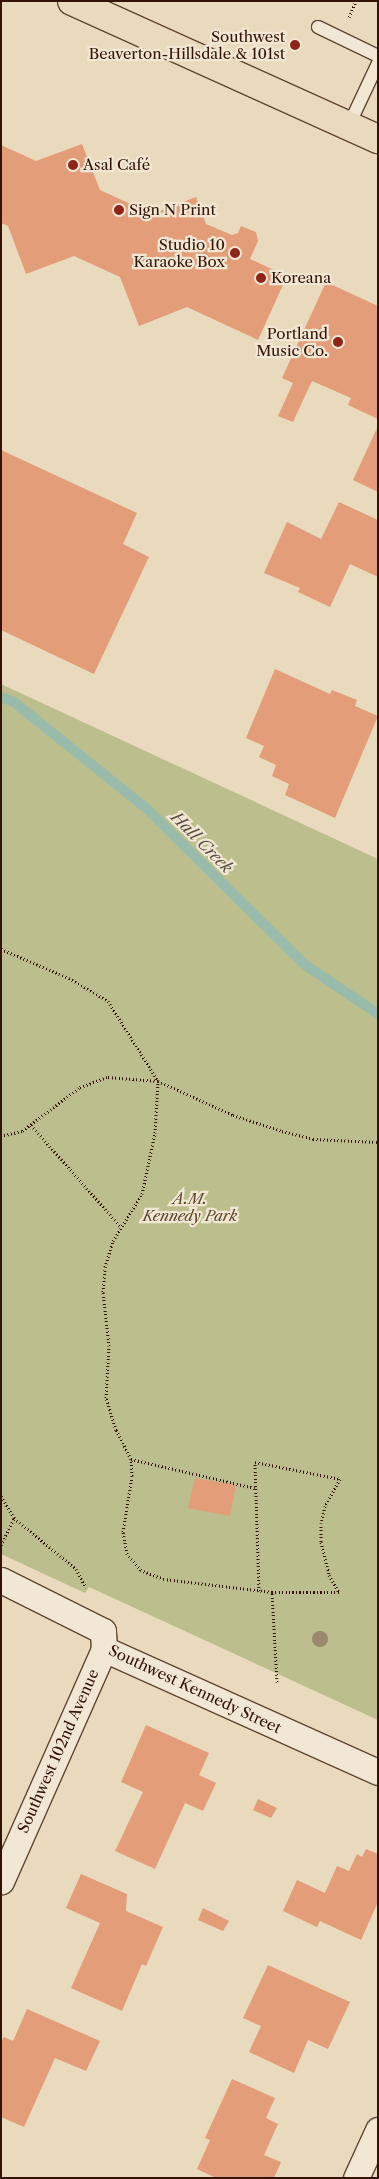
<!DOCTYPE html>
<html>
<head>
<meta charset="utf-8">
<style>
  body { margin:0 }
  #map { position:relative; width:379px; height:2179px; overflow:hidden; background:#e9dabd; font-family:"Libre Caslon Text",serif }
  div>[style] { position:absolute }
  .green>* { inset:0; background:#bcbe8d }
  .stream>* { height:10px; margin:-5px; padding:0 5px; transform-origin:5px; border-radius:5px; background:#98bbac }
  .building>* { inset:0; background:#e39d79 }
  .path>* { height:3px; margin-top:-1.5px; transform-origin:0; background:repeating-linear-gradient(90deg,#331404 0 1px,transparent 0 3.5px) }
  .roads { filter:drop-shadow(1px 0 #604632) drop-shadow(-1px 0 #604632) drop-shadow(0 1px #604632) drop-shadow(0 -1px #604632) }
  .service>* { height:12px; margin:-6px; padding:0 6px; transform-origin:6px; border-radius:6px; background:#f1e7d4 }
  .minor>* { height:25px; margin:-12.5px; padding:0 12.5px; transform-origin:12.5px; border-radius:12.5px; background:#f1e7d4 }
  .primary>* { height:28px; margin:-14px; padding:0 14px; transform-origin:14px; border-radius:14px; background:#e9dabd }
  .trees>* { width:16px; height:16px; margin:-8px; border-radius:50%; background:#9b896e }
  .dots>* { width:14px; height:14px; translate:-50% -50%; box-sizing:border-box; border:2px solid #f1e7d4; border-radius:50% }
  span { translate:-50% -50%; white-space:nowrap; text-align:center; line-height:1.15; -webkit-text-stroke:4.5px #f1e7d4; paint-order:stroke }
  .poi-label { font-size:15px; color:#331404 }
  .right { translate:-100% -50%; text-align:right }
  .left { translate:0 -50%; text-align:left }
  .park-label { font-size:15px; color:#5c472d; font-style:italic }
  .street-label { font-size:15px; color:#331404 }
  .water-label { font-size:16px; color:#564e3f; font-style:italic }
  .frame { position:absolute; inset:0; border:2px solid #331404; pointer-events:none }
</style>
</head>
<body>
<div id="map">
  <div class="green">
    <div style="clip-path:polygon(1px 684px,378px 859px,378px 1720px,89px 1587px,85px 1593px,1px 1554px)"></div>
  </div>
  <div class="stream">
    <div style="left:1px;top:697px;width:14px;rotate:21deg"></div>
    <div style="left:14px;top:702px;width:171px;rotate:38.8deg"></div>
    <div style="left:147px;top:809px;width:221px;rotate:44.6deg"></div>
    <div style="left:304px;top:964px;width:89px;rotate:34deg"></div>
  </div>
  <div class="building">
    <div style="clip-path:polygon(82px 144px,100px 190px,152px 214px,196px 197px,206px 224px,232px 235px,238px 233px,241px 226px,256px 232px,258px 241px,250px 259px,287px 276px,258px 340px,187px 307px,139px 326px,120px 277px,74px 256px,26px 274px,8px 226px,1px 223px,1px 145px,36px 161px)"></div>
    <div style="clip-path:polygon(326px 282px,378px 306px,378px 419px,348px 405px,351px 398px,312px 381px,293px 422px,278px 416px,293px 383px,282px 378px)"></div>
    <div style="clip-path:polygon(378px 426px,378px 492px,353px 480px)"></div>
    <div style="clip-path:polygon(1px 450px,137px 513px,123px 544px,149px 557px,94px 674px,1px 630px)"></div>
    <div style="clip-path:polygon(339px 502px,378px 520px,378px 577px,350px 564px,330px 607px,298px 592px,300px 588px,264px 573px,287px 522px,321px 539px)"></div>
    <div style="clip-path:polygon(275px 669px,330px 694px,332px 690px,357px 700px,355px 706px,378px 716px,335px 818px,285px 795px,289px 784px,272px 776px,276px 765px,259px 757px,264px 746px,246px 738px)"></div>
    <div style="clip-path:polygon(195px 1478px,236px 1485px,230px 1516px,188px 1508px)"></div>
    <div style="clip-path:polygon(146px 1725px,209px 1753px,199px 1775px,216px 1783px,203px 1811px,185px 1803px,155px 1869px,115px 1851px,143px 1792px,121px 1782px)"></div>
    <div style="clip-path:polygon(258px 1799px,277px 1808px,271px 1818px,253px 1810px)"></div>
    <div style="clip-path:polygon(366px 1849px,378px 1854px,378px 1902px,361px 1940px,320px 1921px,317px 1927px,283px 1911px,297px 1880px,325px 1893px,337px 1866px,349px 1871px,357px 1854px,362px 1857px)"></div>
    <div style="clip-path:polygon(81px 1874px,127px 1894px,126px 1911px,163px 1927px,146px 1966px,142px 1964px,122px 2011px,71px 1988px,100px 1923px,66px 1908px)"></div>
    <div style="clip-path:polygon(203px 1908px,229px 1921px,223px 1931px,198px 1920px)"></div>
    <div style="clip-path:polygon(268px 1965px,350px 2002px,328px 2049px,308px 2040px,294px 2073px,249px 2052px,261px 2026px,243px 2018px)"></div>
    <div style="clip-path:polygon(27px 2009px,100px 2041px,86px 2071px,55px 2058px,24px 2127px,1px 2117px,1px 2042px,4px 2037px,13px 2041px)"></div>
    <div style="clip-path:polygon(232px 2079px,275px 2098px,266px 2118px,278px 2124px,264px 2155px,281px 2162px,274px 2178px,216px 2178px,197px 2169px,210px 2140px,205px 2138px)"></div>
  </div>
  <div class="path">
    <div style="left:349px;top:17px;width:17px;rotate:-66deg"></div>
    <div style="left:1px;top:949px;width:74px;rotate:23.1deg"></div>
    <div style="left:69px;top:978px;width:45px;rotate:30.5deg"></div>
    <div style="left:108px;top:1001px;width:94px;rotate:58deg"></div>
    <div style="left:158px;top:1081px;width:51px;rotate:-175.5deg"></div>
    <div style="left:107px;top:1077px;width:30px;rotate:159deg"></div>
    <div style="left:79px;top:1088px;width:71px;rotate:143deg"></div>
    <div style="left:22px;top:1131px;width:22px;rotate:167deg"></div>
    <div style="left:31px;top:1125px;width:136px;rotate:48.6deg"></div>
    <div style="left:131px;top:1459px;width:127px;rotate:13.2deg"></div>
    <div style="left:1px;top:1496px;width:26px;rotate:59deg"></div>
    <div style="left:14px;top:1518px;width:80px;rotate:39.4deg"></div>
    <div style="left:76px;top:1569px;width:21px;rotate:62deg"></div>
    <div style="left:1px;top:1545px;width:30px;rotate:-64deg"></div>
    <div style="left:259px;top:1591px;width:129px;rotate:-91.8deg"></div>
    <div style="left:255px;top:1462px;width:87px;rotate:11.3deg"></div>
    <div style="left:340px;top:1479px;width:31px;rotate:119deg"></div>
    <div style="left:325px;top:1506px;width:17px;rotate:103deg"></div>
    <div style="left:321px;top:1523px;width:19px;rotate:90deg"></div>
    <div style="left:321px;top:1542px;width:34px;rotate:76deg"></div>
    <div style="left:329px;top:1575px;width:20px;rotate:60deg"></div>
    <div style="left:339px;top:1592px;width:67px;rotate:180deg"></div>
    <div style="left:277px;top:1682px;width:90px;rotate:-93.2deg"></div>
    <div style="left:272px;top:1592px;width:109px;rotate:-173.1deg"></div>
    <div style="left:164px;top:1579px;width:25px;rotate:-159deg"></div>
    <div style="left:141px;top:1570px;width:21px;rotate:-131deg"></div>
    <div style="left:127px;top:1554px;width:22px;rotate:-100deg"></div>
    <div style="left:123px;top:1532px;width:57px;rotate:-80.9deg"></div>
    <div style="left:132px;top:1476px;width:17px;rotate:-93deg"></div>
    <div style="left:131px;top:1459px;width:33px;rotate:-117deg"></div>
    <div style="left:116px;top:1430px;width:34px;rotate:-107deg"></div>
    <div style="left:106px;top:1398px;width:52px;rotate:-86.7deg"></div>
    <div style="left:109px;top:1346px;width:54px;rotate:-96.3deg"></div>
    <div style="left:103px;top:1292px;width:25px;rotate:-85deg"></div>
    <div style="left:105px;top:1267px;width:27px;rotate:-73deg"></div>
    <div style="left:113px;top:1241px;width:55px;rotate:-58.3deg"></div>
    <div style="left:142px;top:1194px;width:62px;rotate:-78deg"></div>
    <div style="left:155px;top:1133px;width:52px;rotate:-86.7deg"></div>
    <div style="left:158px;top:1081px;width:82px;rotate:24.4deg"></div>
    <div style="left:233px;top:1115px;width:52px;rotate:18.1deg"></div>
    <div style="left:282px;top:1131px;width:32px;rotate:14deg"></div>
    <div style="left:313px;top:1139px;width:65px;rotate:2.6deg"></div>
  </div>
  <div class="roads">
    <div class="service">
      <div style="left:318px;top:27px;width:67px;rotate:25.8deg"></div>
      <div style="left:349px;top:125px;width:68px;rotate:-64.9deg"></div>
    </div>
    <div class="minor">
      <div style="left:1px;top:1580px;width:114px;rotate:26.6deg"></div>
      <div style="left:103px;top:1631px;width:18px;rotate:87deg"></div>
      <div style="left:104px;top:1649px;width:254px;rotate:113.9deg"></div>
      <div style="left:104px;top:1649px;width:300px;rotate:24.2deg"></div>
      <div style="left:356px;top:2178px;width:53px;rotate:-65.4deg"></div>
    </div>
    <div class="primary">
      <div style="left:72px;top:1px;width:336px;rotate:24.3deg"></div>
    </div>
  </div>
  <div class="trees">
    <div style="left:320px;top:1639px"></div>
  </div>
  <div class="dots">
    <div style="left:295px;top:45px;background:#8f2418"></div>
    <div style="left:73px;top:165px;background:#8f2418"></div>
    <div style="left:119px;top:210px;background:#8f2418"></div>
    <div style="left:235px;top:253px;background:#8f2418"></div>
    <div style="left:261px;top:278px;background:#8f2418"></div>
    <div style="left:338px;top:342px;background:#8f2418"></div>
  </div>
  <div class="poi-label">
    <span class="right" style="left:285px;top:45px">Southwest<br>Beaverton-Hillsdale &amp; 101st</span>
    <span class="left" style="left:83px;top:165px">Asal Café</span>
    <span class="left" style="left:129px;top:210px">Sign N Print</span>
    <span class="right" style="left:225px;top:253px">Studio 10<br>Karaoke Box</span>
    <span class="left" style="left:271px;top:278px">Koreana</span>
    <span class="right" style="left:328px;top:342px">Portland<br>Music Co.</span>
  </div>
  <div class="park-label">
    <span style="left:190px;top:1207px">A.M.<br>Kennedy Park</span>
  </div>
  <div class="street-label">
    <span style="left:195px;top:1689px;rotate:25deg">Southwest Kennedy Street</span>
    <span style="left:58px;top:1751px;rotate:-66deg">Southwest 102nd Avenue</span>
  </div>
  <div class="water-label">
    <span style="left:202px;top:842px;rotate:45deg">Hall Creek</span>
  </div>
  <div class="frame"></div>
</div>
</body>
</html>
